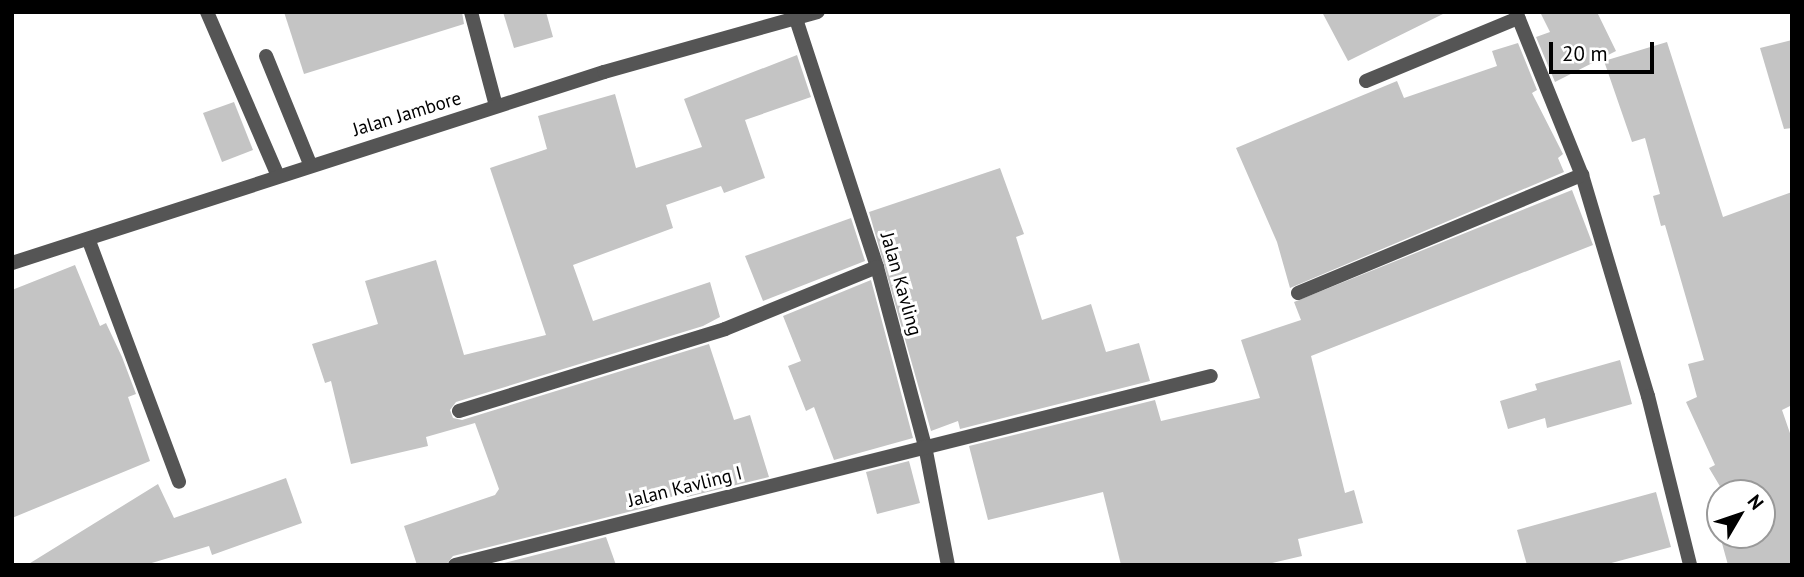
<!DOCTYPE html>
<html>
<head>
<meta charset="utf-8">
<style>
  body { margin:0 }
  #map { position:relative; width:1804px; height:577px; overflow:hidden; background:#fff; font-family:"PT Sans",sans-serif }
  div>[style] { position:absolute }
  .building>* { inset:0; background:#c4c4c4 }
  .lane>* { height:14px; margin:-7px; padding:0 7px; transform-origin:7px; border-radius:7px; background:#555 }
  .street>* { height:14px; margin:-7px; padding:0 7px; transform-origin:7px; border-radius:7px; background:#555 }
  span { translate:-50% -50%; white-space:nowrap; text-align:center; line-height:1.15; -webkit-text-stroke:6px #fff; paint-order:stroke }
  .street-label { font-size:19px; color:#000 }
  .frame { position:absolute; inset:0; border:14px solid #000; pointer-events:none }
  .north { position:absolute; left:1706px; top:479px; width:70px; height:70px; box-sizing:border-box; background:#fff; border:2px solid #999; border-radius:50%; rotate:51deg; font-size:19px; font-weight:700; line-height:28px; text-align:center; color:#000 }
  .north::after { content:''; display:block; margin:auto; width:24px; height:32px; background:#000; clip-path:polygon(50% 0,100% 100%,50% 72%,0 100%) }
  .scale { position:absolute; left:1549px; top:42px; width:105px; height:32px; box-sizing:border-box; border:4px solid #000; border-top:0; padding-left:9px; font-size:21px; line-height:24px; white-space:nowrap; color:#000; -webkit-text-stroke:5px #fff; paint-order:stroke }
</style>
</head>
<body>
<div id="map">
  <div class="building">
    <div style="clip-path:polygon(284px 12px,462px 12px,464px 24px,304px 74px)"></div>
    <div style="clip-path:polygon(503px 12px,546px 12px,553px 37px,514px 48px)"></div>
    <div style="clip-path:polygon(1322px 12px,1447px 12px,1348px 61px)"></div>
    <div style="clip-path:polygon(1540px 12px,1597px 12px,1616px 51px,1555px 82px,1536px 37px,1550px 32px)"></div>
    <div style="clip-path:polygon(1792px 40px,1792px 128px,1784px 129px,1760px 48px)"></div>
    <div style="clip-path:polygon(1667px 42px,1723px 217px,1792px 192px,1792px 405px,1782px 410px,1792px 439px,1792px 565px,1728px 565px,1720px 536px,1762px 535px,1762px 493px,1724px 493px,1709px 468px,1715px 465px,1686px 402px,1697px 397px,1688px 364px,1704px 360px,1665px 225px,1661px 226px,1653px 196px,1660px 194px,1645px 138px,1632px 142px,1604px 61px)"></div>
    <div style="clip-path:polygon(1518px 43px,1537px 90px,1532px 93px,1563px 154px,1558px 158px,1564px 172px,1290px 288px,1277px 242px,1236px 148px,1397px 81px,1404px 98px,1497px 66px,1492px 51px)"></div>
    <div style="clip-path:polygon(797px 55px,811px 97px,745px 120px,765px 178px,724px 193px,721px 186px,666px 205px,673px 228px,573px 265px,593px 321px,710px 282px,720px 317px,703px 326px,456px 402px,450px 410px,453px 418px,462px 420px,709px 344px,734px 420px,750px 415px,769px 477px,687px 497px,685px 491px,648px 507px,453px 556px,446px 565px,417px 565px,404px 526px,495px 495px,499px 489px,475px 423px,426px 437px,428px 446px,351px 464px,331px 381px,325px 383px,312px 344px,378px 324px,365px 281px,436px 260px,464px 355px,546px 335px,490px 168px,547px 149px,538px 116px,615px 94px,636px 168px,702px 147px,684px 99px)"></div>
    <div style="clip-path:polygon(234px 102px,253px 150px,222px 162px,203px 113px)"></div>
    <div style="clip-path:polygon(1000px 168px,1024px 234px,1016px 237px,1042px 320px,1091px 304px,1106px 352px,1139px 343px,1150px 381px,960px 429px,958px 421px,931px 431px,869px 212px)"></div>
    <div style="clip-path:polygon(1572px 190px,1593px 245px,1311px 356px,1345px 493px,1354px 490px,1363px 523px,1298px 539px,1302px 556px,1264px 565px,1121px 565px,1103px 492px,988px 520px,969px 446px,1155px 400px,1161px 421px,1260px 398px,1241px 340px,1301px 320px,1294px 302px)"></div>
    <div style="clip-path:polygon(851px 218px,865px 261px,763px 301px,745px 256px)"></div>
    <div style="clip-path:polygon(75px 265px,100px 326px,106px 323px,122px 357px,136px 394px,128px 397px,150px 461px,12px 518px,12px 290px)"></div>
    <div style="clip-path:polygon(871px 280px,913px 438px,834px 460px,814px 407px,806px 411px,788px 366px,801px 361px,783px 316px)"></div>
    <div style="clip-path:polygon(1620px 360px,1632px 404px,1547px 428px,1545px 418px,1508px 429px,1500px 401px,1537px 390px,1535px 384px)"></div>
    <div style="clip-path:polygon(909px 461px,920px 503px,877px 514px,866px 472px)"></div>
    <div style="clip-path:polygon(286px 478px,302px 523px,212px 555px,209px 546px,145px 565px,27px 565px,158px 484px,174px 518px)"></div>
    <div style="clip-path:polygon(1656px 492px,1671px 547px,1604px 565px,1527px 565px,1517px 530px)"></div>
    <div style="clip-path:polygon(606px 537px,616px 565px,496px 565px)"></div>
  </div>
  <div class="lane">
    <div style="left:266px;top:56px;width:117px;rotate:67.8deg"></div>
  </div>
  <div class="street">
    <div style="left:207px;top:12px;width:176px;rotate:66.6deg"></div>
    <div style="left:471px;top:12px;width:97px;rotate:75.1deg"></div>
    <div style="left:1516px;top:12px;width:176px;rotate:68deg"></div>
    <div style="left:1582px;top:175px;width:231px;rotate:73.4deg"></div>
    <div style="left:1648px;top:396px;width:174px;rotate:76deg"></div>
    <div style="left:796px;top:19px;width:261px;rotate:71.9deg"></div>
    <div style="left:877px;top:267px;width:185px;rotate:75deg"></div>
    <div style="left:925px;top:446px;width:121px;rotate:79.1deg"></div>
    <div style="left:1366px;top:81px;width:165px;rotate:-22.5deg"></div>
    <div style="left:89px;top:241px;width:257px;rotate:69.5deg"></div>
    <div style="left:12px;top:263px;width:622px;rotate:-17.88deg"></div>
    <div style="left:604px;top:72px;width:222px;rotate:-15.7deg"></div>
    <div style="left:1298px;top:293px;width:308px;rotate:-22.6deg"></div>
    <div style="left:459px;top:411px;width:278px;rotate:-17.1deg"></div>
    <div style="left:725px;top:329px;width:164px;rotate:-22.2deg"></div>
    <div style="left:455px;top:565px;width:779px;rotate:-14.04deg"></div>
  </div>
  <div class="street-label">
    <span style="left:407px;top:114px;rotate:-17deg">Jalan Jambore</span>
    <span style="left:901px;top:284px;rotate:74deg">Jalan Kavling</span>
    <span style="left:685px;top:487px;rotate:-14deg">Jalan Kavling I</span>
  </div>
  <div class="frame"></div>
  <div class="north">N</div>
  <div class="scale">20 m</div>
</div>
</body>
</html>
